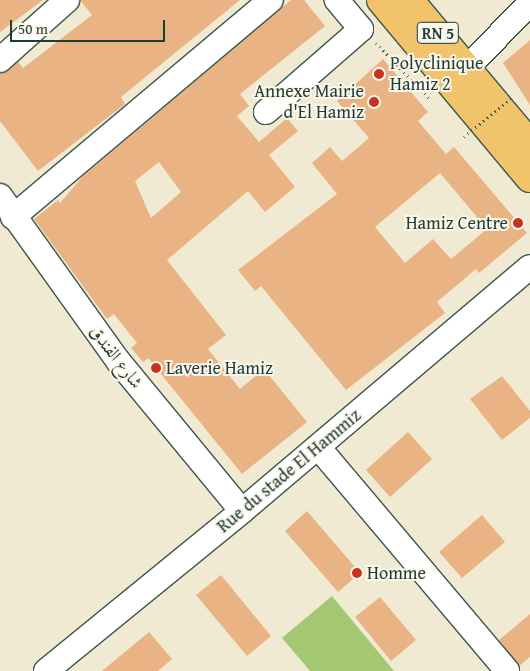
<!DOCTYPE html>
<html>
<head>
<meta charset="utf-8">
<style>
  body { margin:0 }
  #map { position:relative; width:530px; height:671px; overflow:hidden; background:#f1ead2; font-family:"Gentium Book Plus",Amiri,serif }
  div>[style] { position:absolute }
  .green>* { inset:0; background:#a4c872 }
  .building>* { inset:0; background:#eab383 }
  .path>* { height:3px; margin-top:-1.5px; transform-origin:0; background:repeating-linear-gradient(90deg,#3e574c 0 1px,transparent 0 5px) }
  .roads { filter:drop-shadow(1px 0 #3e574c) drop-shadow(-1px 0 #3e574c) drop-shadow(0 1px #3e574c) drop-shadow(0 -1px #3e574c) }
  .street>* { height:24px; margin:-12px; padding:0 12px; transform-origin:12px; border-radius:12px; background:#fff }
  .highway>* { height:28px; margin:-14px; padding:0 14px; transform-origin:14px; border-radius:14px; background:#f1c36a }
  .path-bridge>* { height:3px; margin-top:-1.5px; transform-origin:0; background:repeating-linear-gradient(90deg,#3e574c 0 1px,transparent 0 5px) }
  .dots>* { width:14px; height:14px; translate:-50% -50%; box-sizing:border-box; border:2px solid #fbf7ec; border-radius:50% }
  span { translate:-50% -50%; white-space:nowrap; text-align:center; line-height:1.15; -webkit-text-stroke:4px #fbf7ec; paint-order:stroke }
  .shield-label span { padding:1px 4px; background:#fbf7ec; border:1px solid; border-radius:4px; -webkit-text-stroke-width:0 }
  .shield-label { font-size:16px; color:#1f3d34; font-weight:700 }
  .poi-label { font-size:18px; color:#1f3d34 }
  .left { translate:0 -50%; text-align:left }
  .right { translate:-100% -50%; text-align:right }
  .street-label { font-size:18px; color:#1f3d34 }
  .scale { position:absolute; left:10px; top:20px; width:155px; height:22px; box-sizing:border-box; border:2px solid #1f3d34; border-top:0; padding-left:6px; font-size:15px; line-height:18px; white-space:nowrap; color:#1f3d34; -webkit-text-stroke:4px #fbf7ec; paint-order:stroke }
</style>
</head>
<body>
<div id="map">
  <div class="green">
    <div style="clip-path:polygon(332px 596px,394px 671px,310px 671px,282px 638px)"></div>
  </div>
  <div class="building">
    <div style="clip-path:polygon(0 0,43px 0,0 32px)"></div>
    <div style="clip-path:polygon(80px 0,240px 0,121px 97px,125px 104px,38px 171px,0 121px,0 73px,18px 62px,23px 68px,92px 15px)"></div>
    <div style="clip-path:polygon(evenodd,291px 0,304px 0,325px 26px,240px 94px,249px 106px,237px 116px,259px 142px,287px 118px,298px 131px,269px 155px,295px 187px,265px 212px,248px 191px,167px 260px,226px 335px,208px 349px,240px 389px,264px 369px,307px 422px,242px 474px,148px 358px,143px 362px,131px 348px,137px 343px,114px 314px,107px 319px,34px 219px,58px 200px,60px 203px,83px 176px,291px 0,159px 162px,181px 192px,151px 218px,135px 181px,159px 162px)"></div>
    <div style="clip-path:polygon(530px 40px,530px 105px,503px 63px)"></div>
    <div style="clip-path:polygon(evenodd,383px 59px,428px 112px,418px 121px,446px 154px,454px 147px,527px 233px,479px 273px,476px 269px,437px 302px,445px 313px,346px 390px,261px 286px,255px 291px,238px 270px,337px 194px,312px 163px,330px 147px,342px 161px,369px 138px,337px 101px,383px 59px,440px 173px,487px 229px,451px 259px,433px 239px,405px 263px,375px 227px,440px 173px)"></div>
    <div style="clip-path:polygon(502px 376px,530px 411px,530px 418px,502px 440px,470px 399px)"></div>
    <div style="clip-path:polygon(408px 432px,432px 459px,390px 497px,366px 470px)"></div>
    <div style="clip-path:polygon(307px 511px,360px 573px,338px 592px,285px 531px)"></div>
    <div style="clip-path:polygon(482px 515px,505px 542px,462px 578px,439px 552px)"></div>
    <div style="clip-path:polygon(221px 575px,271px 636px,247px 656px,196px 595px)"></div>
    <div style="clip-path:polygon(380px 597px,416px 640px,391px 661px,355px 617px)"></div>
    <div style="clip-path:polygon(530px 614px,530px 657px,519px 666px,499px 640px)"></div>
    <div style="clip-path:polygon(149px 632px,172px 659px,158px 671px,102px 671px)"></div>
  </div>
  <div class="path">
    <div style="left:376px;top:43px;width:76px;rotate:46.1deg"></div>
  </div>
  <div class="roads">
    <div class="street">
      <div style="left:0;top:60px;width:90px;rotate:-41.8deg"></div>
      <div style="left:468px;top:67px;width:89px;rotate:-45.9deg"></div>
      <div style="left:266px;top:112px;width:126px;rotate:-41.1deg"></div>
      <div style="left:361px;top:29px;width:38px;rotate:-130deg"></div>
      <div style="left:0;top:196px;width:204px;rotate:54.4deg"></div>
      <div style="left:119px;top:362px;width:193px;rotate:50.5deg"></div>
      <div style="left:13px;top:217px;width:337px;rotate:-40.1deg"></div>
      <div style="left:318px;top:447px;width:293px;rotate:49.8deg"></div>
      <div style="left:46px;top:671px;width:253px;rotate:-39.2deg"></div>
      <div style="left:242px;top:511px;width:377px;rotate:-40.3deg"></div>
    </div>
    <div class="highway">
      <div style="left:381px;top:0;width:232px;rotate:50.1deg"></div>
      <div style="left:409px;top:0;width:188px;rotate:50deg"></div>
    </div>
  </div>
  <div class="path-bridge">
    <div style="left:464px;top:137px;width:62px;rotate:-39.8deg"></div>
  </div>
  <div class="dots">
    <div style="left:379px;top:74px;background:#c8321e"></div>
    <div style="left:374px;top:102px;background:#c8321e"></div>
    <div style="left:518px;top:223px;background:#c8321e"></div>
    <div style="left:156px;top:368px;background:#c8321e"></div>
    <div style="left:357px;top:573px;background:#c8321e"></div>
  </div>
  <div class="shield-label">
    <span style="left:438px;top:33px">RN 5</span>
  </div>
  <div class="poi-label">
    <span class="left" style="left:390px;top:74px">Polyclinique<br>Hamiz 2</span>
    <span class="right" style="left:364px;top:102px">Annexe Mairie<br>d'El Hamiz</span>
    <span class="right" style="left:508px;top:223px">Hamiz Centre</span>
    <span class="left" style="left:166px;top:368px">Laverie Hamiz</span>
    <span class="left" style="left:367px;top:573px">Homme</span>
  </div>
  <div class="street-label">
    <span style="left:116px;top:357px;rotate:52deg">شارع الفندق</span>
    <span style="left:289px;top:471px;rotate:-40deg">Rue du stade El Hammiz</span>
  </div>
  <div class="scale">50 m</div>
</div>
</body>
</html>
